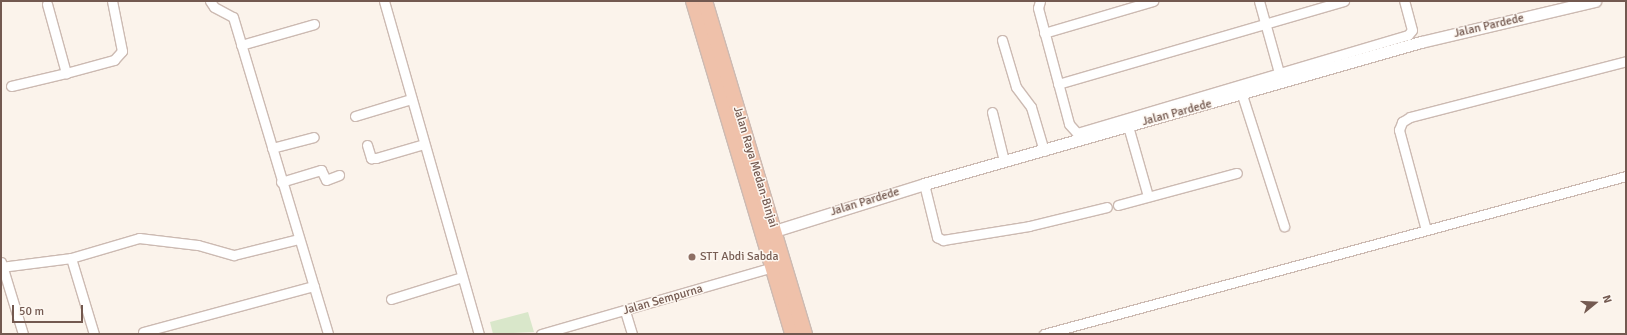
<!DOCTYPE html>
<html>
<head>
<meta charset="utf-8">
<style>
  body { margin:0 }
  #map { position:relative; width:1627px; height:335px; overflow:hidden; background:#fbf3eb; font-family:Signika,sans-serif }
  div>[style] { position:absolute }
  .green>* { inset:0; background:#d9e7ca }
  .roads { filter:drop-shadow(1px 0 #ccbab2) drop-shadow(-1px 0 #ccbab2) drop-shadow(0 1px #ccbab2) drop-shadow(0 -1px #ccbab2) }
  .minor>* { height:9px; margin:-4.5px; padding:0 4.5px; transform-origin:4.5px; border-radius:4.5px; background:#fff }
  .tertiary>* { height:11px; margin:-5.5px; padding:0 5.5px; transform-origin:5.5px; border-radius:5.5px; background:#fff }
  .trunk>* { height:14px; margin:-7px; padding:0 7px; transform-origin:7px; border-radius:7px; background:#efc1aa }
  .dots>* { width:11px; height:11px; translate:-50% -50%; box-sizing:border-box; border:2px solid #fdf7f1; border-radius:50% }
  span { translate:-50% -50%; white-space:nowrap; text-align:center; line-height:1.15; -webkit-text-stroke:3px #fdf7f1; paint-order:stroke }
  .street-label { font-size:12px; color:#735950 }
  .education-label { font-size:12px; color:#785e54 }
  .left { translate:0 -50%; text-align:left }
  .frame { position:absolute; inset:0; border:2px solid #735950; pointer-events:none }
  .north { position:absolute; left:1575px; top:283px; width:40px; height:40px; -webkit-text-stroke:3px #fdf7f1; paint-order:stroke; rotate:72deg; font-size:11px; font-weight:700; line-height:16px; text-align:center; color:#735950 }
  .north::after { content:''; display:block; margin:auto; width:14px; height:18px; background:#735950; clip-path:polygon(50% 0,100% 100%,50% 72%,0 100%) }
  .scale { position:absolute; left:12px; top:305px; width:71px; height:18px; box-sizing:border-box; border:2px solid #735950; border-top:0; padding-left:5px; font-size:12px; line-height:14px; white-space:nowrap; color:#735950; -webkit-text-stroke:3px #fdf7f1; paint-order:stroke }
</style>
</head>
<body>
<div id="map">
  <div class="green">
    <div style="clip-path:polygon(528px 312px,534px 332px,493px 334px,490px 322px)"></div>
  </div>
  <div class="roads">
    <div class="minor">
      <div style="left:210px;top:1px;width:7px;rotate:56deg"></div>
      <div style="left:214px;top:7px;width:21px;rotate:28deg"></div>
      <div style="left:233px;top:17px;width:331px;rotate:73.3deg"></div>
      <div style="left:384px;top:1px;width:346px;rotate:74.1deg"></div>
      <div style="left:1040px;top:1px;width:7px;rotate:106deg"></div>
      <div style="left:1038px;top:8px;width:120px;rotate:75deg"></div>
      <div style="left:1069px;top:124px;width:12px;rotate:48deg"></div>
      <div style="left:1077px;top:133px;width:345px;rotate:-16.5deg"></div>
      <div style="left:1408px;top:35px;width:6px;rotate:-51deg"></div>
      <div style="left:1412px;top:30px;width:30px;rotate:-105deg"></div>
      <div style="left:1259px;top:1px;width:82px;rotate:74.4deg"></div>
      <div style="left:47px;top:4px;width:72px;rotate:74.6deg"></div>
      <div style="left:66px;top:73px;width:50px;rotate:-15.2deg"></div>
      <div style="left:114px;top:60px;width:12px;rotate:-48deg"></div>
      <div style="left:122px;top:51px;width:51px;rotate:-101.3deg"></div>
      <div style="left:1044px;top:33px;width:114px;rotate:-16.4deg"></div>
      <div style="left:1002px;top:40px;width:49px;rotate:73.4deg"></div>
      <div style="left:1016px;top:87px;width:25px;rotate:53deg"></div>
      <div style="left:1031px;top:107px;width:46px;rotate:73.5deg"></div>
      <div style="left:241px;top:45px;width:76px;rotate:-16deg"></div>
      <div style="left:1058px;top:84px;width:298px;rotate:-16.2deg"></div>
      <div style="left:11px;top:86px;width:57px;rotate:-13.3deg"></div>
      <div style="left:1242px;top:95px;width:138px;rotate:72.2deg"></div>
      <div style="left:992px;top:112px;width:50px;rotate:76.2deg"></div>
      <div style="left:355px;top:116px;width:59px;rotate:-16.9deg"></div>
      <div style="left:1128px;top:126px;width:73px;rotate:74.1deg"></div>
      <div style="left:367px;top:145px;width:14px;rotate:73deg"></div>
      <div style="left:371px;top:158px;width:5px"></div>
      <div style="left:376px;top:158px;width:50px;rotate:-16.3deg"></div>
      <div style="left:272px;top:148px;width:43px;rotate:-14.7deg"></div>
      <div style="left:281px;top:182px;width:42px;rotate:-16.7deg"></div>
      <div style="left:321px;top:170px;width:11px;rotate:63deg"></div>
      <div style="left:326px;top:180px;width:14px;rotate:-21deg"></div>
      <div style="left:924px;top:184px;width:55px;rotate:76.2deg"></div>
      <div style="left:937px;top:237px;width:7px;rotate:27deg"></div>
      <div style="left:943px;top:240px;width:87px;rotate:-9.2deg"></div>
      <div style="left:1029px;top:226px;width:80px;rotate:-13.7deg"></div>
      <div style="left:1118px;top:205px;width:123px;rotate:-15.1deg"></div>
      <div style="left:1426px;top:230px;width:104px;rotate:-105.1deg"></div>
      <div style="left:1399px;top:130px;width:9px;rotate:-69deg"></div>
      <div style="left:1402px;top:122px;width:9px;rotate:-32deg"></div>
      <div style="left:1410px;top:117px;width:223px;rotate:-14.5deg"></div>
      <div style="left:71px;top:258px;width:79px;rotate:73.2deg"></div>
      <div style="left:1px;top:262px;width:75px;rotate:73deg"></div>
      <div style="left:1px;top:267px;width:71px;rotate:-7.3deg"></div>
      <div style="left:71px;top:258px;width:71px;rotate:-16.4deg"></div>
      <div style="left:139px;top:238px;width:59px;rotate:6.8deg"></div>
      <div style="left:198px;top:245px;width:37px;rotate:16deg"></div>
      <div style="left:234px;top:255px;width:66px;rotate:-14deg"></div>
      <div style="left:391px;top:299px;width:74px;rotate:-17.2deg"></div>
      <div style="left:625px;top:311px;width:24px;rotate:73deg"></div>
      <div style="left:143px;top:332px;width:177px;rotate:-15.1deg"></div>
      <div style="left:541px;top:334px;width:246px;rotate:-16.1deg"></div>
      <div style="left:1044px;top:334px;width:603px;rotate:-15.19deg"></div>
    </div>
    <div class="tertiary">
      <div style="left:768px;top:233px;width:164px;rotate:-17.4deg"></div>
      <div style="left:924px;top:184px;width:517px;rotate:-15.95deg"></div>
      <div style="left:1421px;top:42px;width:179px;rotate:-13.3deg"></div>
    </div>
    <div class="trunk">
      <div style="left:693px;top:1px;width:347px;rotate:73.4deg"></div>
      <div style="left:705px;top:1px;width:348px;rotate:73.3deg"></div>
    </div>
  </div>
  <div class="dots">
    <div style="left:692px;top:257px;background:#8d6e63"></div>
  </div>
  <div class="street-label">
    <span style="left:1489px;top:26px;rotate:-13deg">Jalan Pardede</span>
    <span style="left:1177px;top:113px;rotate:-15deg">Jalan Pardede</span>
    <span style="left:755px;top:167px;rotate:73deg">Jalan Raya Medan-Binjai</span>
    <span style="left:865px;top:202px;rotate:-17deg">Jalan Pardede</span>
    <span style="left:663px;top:300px;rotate:-16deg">Jalan Sempurna</span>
  </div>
  <div class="education-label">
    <span class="left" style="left:700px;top:257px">STT Abdi Sabda</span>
  </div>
  <div class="frame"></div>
  <div class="north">N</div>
  <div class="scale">50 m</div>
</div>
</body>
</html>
